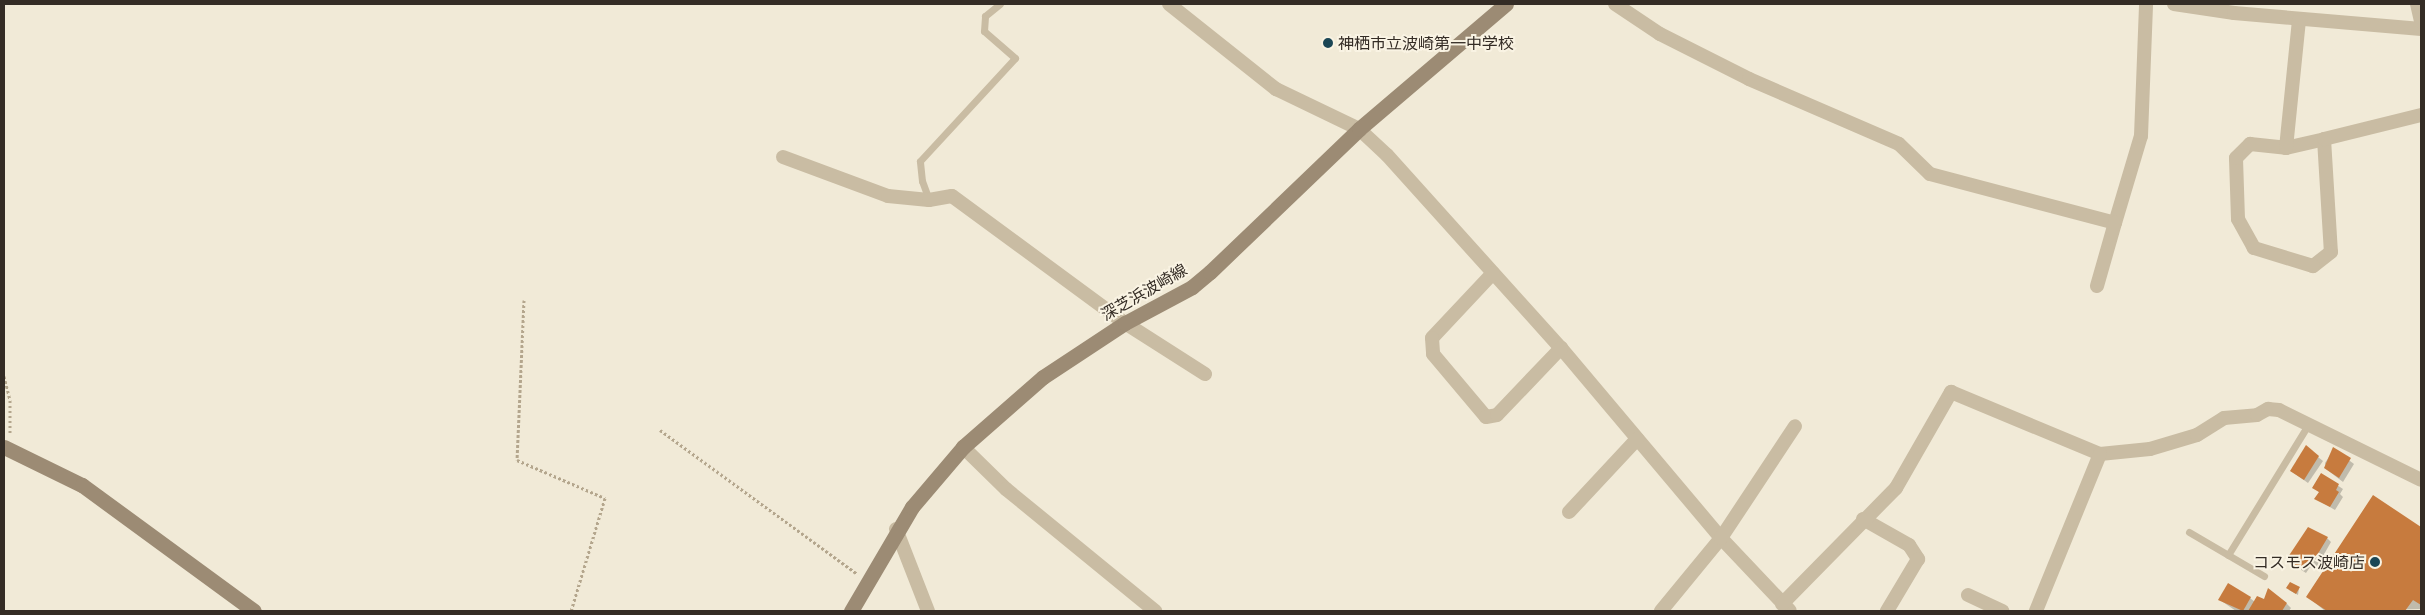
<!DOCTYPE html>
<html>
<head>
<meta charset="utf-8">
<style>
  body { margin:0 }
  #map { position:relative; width:2425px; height:615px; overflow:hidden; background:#f1ead7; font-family:"Golos Text","Noto Sans JP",sans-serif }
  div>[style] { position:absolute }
  .shadow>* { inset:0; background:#0003 }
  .building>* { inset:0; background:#c77b3e }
  .path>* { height:3px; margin-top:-1.5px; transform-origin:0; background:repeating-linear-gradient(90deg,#b4a68d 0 2.5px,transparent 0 5px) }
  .lane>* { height:7px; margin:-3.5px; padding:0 3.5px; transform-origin:3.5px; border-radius:3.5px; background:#c9bca3 }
  .street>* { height:14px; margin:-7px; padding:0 7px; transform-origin:7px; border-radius:7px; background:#c9bca3 }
  .secondary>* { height:15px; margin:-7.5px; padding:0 7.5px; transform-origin:7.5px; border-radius:7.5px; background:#9c8b74 }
  .dots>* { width:14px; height:14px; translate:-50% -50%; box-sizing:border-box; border:2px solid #f9f3e3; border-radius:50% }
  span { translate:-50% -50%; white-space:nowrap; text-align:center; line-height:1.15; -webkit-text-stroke:4px #f9f3e3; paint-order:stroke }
  .poi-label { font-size:16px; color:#342c25 }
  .left { translate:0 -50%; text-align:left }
  .right { translate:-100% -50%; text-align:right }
  .street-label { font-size:16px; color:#342c25 }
  .frame { position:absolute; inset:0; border:5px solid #342c25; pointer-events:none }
</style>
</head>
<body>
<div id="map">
  <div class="shadow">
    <div style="clip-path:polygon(2334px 449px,2354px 464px,2343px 482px,2326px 469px,2325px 463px)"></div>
    <div style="clip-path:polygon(2318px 457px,2323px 461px,2308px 483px,2291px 471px)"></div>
    <div style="clip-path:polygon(2322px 475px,2343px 489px,2340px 494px,2343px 497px,2335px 510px,2316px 499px,2320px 493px,2314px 488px)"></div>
    <div style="clip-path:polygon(2373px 497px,2421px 529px,2421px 609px,2325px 611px,2308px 597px)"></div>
    <div style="clip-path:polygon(2327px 538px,2331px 542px,2315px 570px,2310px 567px,2306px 573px,2292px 564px)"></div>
    <div style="clip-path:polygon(2299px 588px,2298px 595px,2289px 590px)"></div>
    <div style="clip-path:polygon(2250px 598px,2255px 602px,2287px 604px,2291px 608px,2289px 611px,2236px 611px,2220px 600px)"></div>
  </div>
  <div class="building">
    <div style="clip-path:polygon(2306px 445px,2319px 456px,2304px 480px,2290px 471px)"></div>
    <div style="clip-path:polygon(2333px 447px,2351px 458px,2339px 478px,2324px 468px)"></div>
    <div style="clip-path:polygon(2321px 473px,2339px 484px,2336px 490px,2339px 492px,2330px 507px,2314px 499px,2319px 492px,2312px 488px)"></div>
    <div style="clip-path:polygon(2373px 495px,2421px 527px,2421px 605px,2413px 600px,2405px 611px,2327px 611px,2306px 597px)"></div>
    <div style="clip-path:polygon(2308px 527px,2328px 537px,2310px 567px,2305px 563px,2301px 569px,2286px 560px)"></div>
    <div style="clip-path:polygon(2290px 582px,2300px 587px,2296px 594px,2286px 588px)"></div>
    <div style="clip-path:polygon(2228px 583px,2251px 597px,2243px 611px,2218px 600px)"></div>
    <div style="clip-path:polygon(2268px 588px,2287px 603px,2282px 611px,2248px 611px,2257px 596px,2264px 599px)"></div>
  </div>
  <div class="path">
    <div style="left:524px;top:300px;width:160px;rotate:92.5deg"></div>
    <div style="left:517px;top:460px;width:96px;rotate:23.4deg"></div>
    <div style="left:605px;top:498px;width:118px;rotate:106.7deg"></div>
    <div style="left:4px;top:376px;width:25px;rotate:76deg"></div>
    <div style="left:10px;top:400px;width:34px;rotate:90deg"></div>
    <div style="left:660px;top:430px;width:243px;rotate:36.1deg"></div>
  </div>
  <div class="lane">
    <div style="left:929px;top:200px;width:20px;rotate:-110deg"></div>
    <div style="left:922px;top:181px;width:20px;rotate:-96deg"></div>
    <div style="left:920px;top:161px;width:140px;rotate:-47.3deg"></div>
    <div style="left:1015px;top:58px;width:41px;rotate:-138.9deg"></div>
    <div style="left:984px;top:31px;width:15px;rotate:-86deg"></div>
    <div style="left:985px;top:16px;width:19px;rotate:-39deg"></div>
    <div style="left:2189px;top:532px;width:87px;rotate:30.4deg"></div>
    <div style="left:2228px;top:555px;width:153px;rotate:-58.4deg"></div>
  </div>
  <div class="street">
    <div style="left:1169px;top:4px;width:137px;rotate:38.5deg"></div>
    <div style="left:1276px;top:89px;width:92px;rotate:25.7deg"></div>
    <div style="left:1359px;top:129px;width:38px;rotate:43deg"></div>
    <div style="left:1387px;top:155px;width:260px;rotate:48deg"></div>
    <div style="left:1561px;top:348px;width:248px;rotate:49.9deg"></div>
    <div style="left:1721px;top:538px;width:100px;rotate:46.6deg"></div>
    <div style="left:1615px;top:4px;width:54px;rotate:33.7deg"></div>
    <div style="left:1660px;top:34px;width:100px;rotate:26.8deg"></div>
    <div style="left:1749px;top:79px;width:163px;rotate:23.4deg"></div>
    <div style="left:1899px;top:144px;width:43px;rotate:44.1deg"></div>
    <div style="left:1930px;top:174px;width:191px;rotate:14.8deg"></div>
    <div style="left:2115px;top:223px;width:91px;rotate:-73.4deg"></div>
    <div style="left:2141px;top:136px;width:132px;rotate:-87.8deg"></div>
    <div style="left:2174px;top:4px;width:61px;rotate:8.5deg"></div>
    <div style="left:2234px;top:13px;width:188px;rotate:4.9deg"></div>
    <div style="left:2417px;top:4px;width:18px;rotate:77deg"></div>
    <div style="left:2324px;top:139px;width:113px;rotate:86.5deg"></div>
    <div style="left:2331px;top:252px;width:23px;rotate:142deg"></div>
    <div style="left:2313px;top:266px;width:62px;rotate:-163deg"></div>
    <div style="left:2254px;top:248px;width:33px;rotate:-119deg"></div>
    <div style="left:2238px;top:219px;width:61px;rotate:-91.9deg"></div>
    <div style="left:2236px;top:158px;width:20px;rotate:-45deg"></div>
    <div style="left:2250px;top:144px;width:36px;rotate:6deg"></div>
    <div style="left:2286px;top:148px;width:39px;rotate:-13deg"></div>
    <div style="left:2324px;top:139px;width:100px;rotate:-13.9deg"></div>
    <div style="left:2286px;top:148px;width:129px;rotate:-84.2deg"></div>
    <div style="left:783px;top:157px;width:112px;rotate:20.4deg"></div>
    <div style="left:888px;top:196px;width:41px;rotate:5.6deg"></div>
    <div style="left:929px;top:200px;width:23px;rotate:-10deg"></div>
    <div style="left:952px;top:196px;width:215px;rotate:36.3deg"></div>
    <div style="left:1125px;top:323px;width:95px;rotate:32.5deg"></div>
    <div style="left:1493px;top:273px;width:89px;rotate:133.2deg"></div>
    <div style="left:1432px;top:338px;width:16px;rotate:86deg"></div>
    <div style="left:1433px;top:354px;width:82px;rotate:49.9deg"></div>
    <div style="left:1486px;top:417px;width:11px;rotate:-10deg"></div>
    <div style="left:1497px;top:415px;width:93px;rotate:-46.3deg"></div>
    <div style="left:2097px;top:286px;width:66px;rotate:-74.1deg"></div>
    <div style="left:963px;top:447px;width:60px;rotate:44.3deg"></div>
    <div style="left:1006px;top:489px;width:193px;rotate:39.3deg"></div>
    <div style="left:2100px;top:454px;width:50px;rotate:-5.7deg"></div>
    <div style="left:2150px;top:449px;width:49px;rotate:-16.6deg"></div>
    <div style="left:2197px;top:435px;width:32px;rotate:-32deg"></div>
    <div style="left:2224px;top:418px;width:33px;rotate:-5deg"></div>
    <div style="left:2257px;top:415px;width:13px;rotate:-29deg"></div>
    <div style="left:2268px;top:409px;width:11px;rotate:5deg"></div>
    <div style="left:2279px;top:410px;width:158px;rotate:26.2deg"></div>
    <div style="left:1569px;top:512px;width:100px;rotate:-47deg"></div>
    <div style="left:1863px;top:519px;width:53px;rotate:29.5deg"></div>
    <div style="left:1909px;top:545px;width:17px;rotate:57deg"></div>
    <div style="left:1918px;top:559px;width:61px;rotate:120.8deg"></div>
    <div style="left:896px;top:529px;width:88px;rotate:68.7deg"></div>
    <div style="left:1968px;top:595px;width:38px;rotate:25deg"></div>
    <div style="left:1782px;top:604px;width:163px;rotate:-45.5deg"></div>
    <div style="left:1896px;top:488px;width:111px;rotate:-60.2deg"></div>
    <div style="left:1951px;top:392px;width:161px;rotate:22.6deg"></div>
    <div style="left:2100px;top:454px;width:170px;rotate:112.2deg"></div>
    <div style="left:1661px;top:611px;width:94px;rotate:-50.6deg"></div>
    <div style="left:1721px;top:538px;width:134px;rotate:-56.5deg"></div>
  </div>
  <div class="secondary">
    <div style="left:4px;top:447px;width:87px;rotate:26deg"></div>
    <div style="left:82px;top:485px;width:213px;rotate:36.2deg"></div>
    <div style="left:851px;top:611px;width:121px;rotate:-59.6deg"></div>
    <div style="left:912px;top:507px;width:79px;rotate:-49.6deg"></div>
    <div style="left:963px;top:447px;width:106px;rotate:-41.2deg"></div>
    <div style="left:1043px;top:377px;width:98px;rotate:-33.4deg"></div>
    <div style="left:1125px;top:323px;width:76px;rotate:-28.2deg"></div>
    <div style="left:1192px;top:287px;width:23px;rotate:-40deg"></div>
    <div style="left:1210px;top:272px;width:207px;rotate:-43.8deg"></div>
    <div style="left:1359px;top:129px;width:193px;rotate:-40.4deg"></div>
  </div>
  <div class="dots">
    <div style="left:1328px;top:43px;background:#1b4655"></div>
    <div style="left:2375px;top:562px;background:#1b4655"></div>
  </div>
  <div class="poi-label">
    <span class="left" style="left:1338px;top:43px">神栖市立波崎第一中学校</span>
    <span class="right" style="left:2365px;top:562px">コスモス波崎店</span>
  </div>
  <div class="street-label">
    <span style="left:1144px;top:292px;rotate:-30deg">深芝浜波崎線</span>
  </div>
  <div class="frame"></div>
</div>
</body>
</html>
